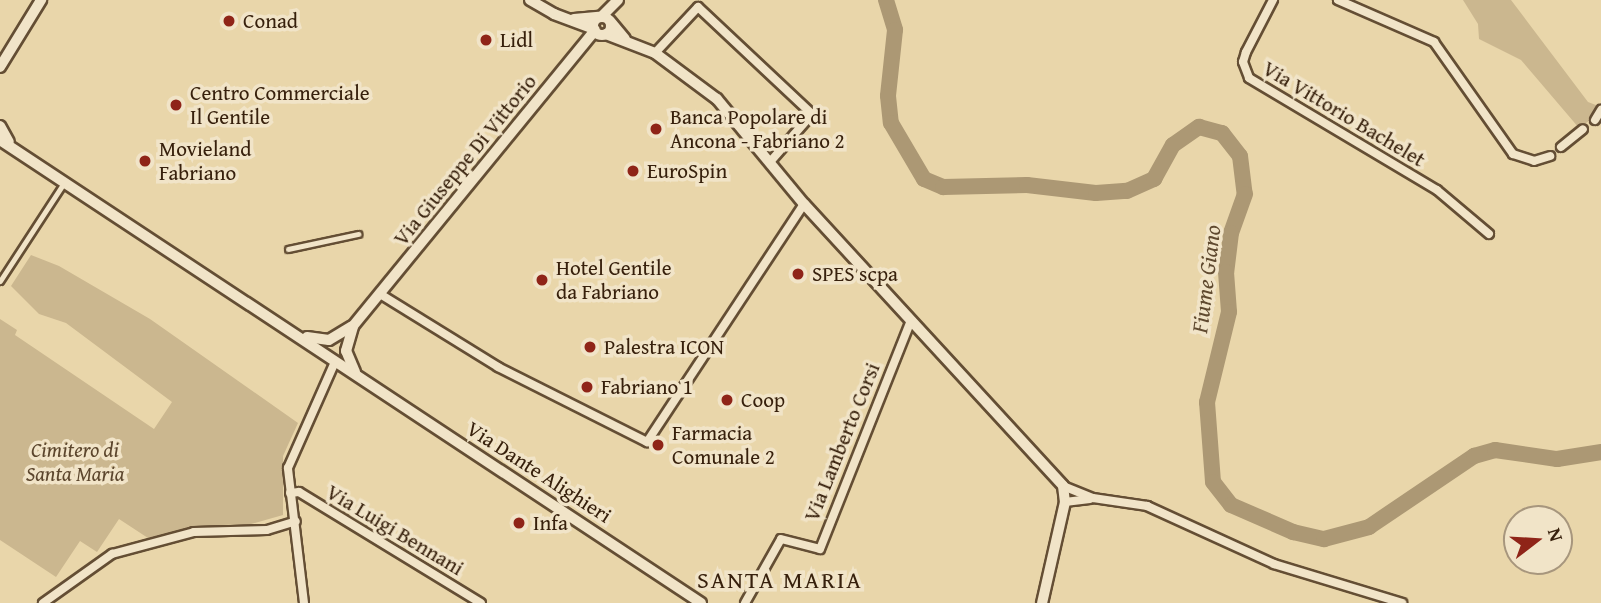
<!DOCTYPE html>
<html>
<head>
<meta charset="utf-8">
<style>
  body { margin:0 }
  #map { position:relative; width:1601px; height:603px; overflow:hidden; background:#e9d6aa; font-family:"Gentium Book Plus",serif }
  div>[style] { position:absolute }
  .green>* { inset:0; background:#cbb78f }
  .river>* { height:16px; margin:-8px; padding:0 8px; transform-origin:8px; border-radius:8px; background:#ac9874 }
  .roads { filter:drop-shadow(2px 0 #644e34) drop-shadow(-2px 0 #644e34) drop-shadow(0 2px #644e34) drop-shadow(0 -2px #644e34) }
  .pedestrian>* { height:5px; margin:-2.5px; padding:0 2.5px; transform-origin:2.5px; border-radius:2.5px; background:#f1e4c8 }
  .minor>* { height:8px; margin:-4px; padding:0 4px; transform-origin:4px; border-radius:4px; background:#f1e4c8 }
  .tertiary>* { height:10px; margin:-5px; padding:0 5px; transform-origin:5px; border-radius:5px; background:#f1e4c8 }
  .secondary>* { height:10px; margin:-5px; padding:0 5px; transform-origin:5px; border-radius:5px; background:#f1e4c8 }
  .secondary>.ring { margin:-5px; padding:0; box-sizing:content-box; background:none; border:10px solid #f1e4c8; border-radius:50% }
  .dots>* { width:19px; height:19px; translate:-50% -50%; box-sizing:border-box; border:4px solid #f1e4c8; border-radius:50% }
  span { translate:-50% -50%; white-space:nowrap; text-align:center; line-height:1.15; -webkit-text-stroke:7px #f1e4c8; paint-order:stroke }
  .poi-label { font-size:21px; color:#37200c }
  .left { translate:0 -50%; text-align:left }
  .street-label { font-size:21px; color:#37200c }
  .park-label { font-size:21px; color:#5c462d; font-style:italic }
  .water-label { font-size:23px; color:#604a30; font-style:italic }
  .quarter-label { font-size:24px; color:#37200c; letter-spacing:2px }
  .north { position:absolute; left:1503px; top:505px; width:70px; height:70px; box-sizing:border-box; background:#f1e4c8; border:2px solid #a7967d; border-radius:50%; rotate:73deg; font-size:19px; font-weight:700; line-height:28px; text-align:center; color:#37200c }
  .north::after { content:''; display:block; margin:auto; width:24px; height:32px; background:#8f2418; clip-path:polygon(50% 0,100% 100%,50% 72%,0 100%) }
</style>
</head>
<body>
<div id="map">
  <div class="green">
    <div style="clip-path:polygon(1463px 0,1511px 0,1588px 102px,1601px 107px,1593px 118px,1579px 128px,1521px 60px,1479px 39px,1478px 24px)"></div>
    <div style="clip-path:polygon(31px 255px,59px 266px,150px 319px,298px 423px,283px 456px,283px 515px,251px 524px,195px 526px,148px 538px,119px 519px,97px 552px,80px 541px,56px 577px,0 540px,0 319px,17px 330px,15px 335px,154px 429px,172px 402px,66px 323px,39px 314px,11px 286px)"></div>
  </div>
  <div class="river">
    <div style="left:886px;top:0;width:31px;rotate:73deg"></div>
    <div style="left:895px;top:30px;width:66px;rotate:96.1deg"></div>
    <div style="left:888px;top:96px;width:27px;rotate:84deg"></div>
    <div style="left:891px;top:123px;width:65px;rotate:59.5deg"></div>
    <div style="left:924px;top:179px;width:21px;rotate:23deg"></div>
    <div style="left:943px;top:187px;width:84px;rotate:-1.4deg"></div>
    <div style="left:1027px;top:185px;width:69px;rotate:6.6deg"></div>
    <div style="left:1096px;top:193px;width:31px;rotate:-4deg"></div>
    <div style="left:1127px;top:191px;width:30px;rotate:-24deg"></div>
    <div style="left:1154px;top:179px;width:39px;rotate:-61deg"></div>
    <div style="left:1173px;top:145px;width:32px;rotate:-35deg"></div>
    <div style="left:1199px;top:127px;width:24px;rotate:15deg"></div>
    <div style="left:1222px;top:133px;width:29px;rotate:52deg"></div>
    <div style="left:1240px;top:156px;width:38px;rotate:83deg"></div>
    <div style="left:1245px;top:194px;width:41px;rotate:109.7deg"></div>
    <div style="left:1231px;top:233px;width:39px;rotate:97deg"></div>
    <div style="left:1226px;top:272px;width:40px;rotate:85.7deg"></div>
    <div style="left:1229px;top:312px;width:93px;rotate:103.7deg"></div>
    <div style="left:1207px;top:402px;width:80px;rotate:85.7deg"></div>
    <div style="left:1213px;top:482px;width:29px;rotate:52deg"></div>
    <div style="left:1231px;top:505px;width:68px;rotate:23.5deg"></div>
    <div style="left:1293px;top:532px;width:32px;rotate:13deg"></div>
    <div style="left:1324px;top:539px;width:47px;rotate:-14.9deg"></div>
    <div style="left:1369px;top:527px;width:127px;rotate:-34.1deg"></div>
    <div style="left:1474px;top:456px;width:22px;rotate:-16deg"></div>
    <div style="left:1495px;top:450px;width:63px;rotate:8.3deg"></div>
    <div style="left:1557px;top:459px;width:45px;rotate:-9deg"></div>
  </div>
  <div class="roads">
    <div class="pedestrian">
      <div style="left:288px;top:249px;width:72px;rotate:-12.1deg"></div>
      <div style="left:0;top:281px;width:117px;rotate:-56.9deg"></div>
    </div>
    <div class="minor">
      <div style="left:1273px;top:0;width:59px;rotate:117.4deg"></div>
      <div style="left:1246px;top:52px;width:10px;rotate:107deg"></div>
      <div style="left:1243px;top:62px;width:17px;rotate:69deg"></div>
      <div style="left:1249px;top:78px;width:219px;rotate:30.8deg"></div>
      <div style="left:1437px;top:190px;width:68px;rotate:40.2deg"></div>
      <div style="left:1338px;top:0;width:105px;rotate:23.6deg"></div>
      <div style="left:1434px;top:42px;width:137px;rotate:54.8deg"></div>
      <div style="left:1513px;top:154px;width:22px;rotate:18deg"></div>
      <div style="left:1534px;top:161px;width:17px;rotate:-17deg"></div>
      <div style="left:655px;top:53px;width:63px;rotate:-46.9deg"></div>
      <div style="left:698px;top:7px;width:156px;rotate:43.2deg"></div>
      <div style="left:812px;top:114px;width:64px;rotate:131.2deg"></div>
      <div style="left:1595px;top:120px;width:12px;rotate:-59deg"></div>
      <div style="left:1561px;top:147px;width:28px;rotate:-39deg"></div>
      <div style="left:380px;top:294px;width:139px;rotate:31.7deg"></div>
      <div style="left:498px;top:367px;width:167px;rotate:26.7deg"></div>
      <div style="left:647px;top:442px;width:285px;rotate:-56.6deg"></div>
      <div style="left:1063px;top:486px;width:32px;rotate:22deg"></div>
      <div style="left:1093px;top:498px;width:55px;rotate:8.4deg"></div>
      <div style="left:1147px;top:506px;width:140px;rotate:24.5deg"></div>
      <div style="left:1274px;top:564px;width:134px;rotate:16.9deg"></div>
      <div style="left:290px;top:493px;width:9px;rotate:-6deg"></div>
      <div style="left:299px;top:492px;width:213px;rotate:31.4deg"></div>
      <div style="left:1065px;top:502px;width:25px;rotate:-7deg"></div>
      <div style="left:43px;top:603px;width:85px;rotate:-35.4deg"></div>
      <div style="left:112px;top:554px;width:85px;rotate:-15deg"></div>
      <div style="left:194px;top:532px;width:73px;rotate:-1.6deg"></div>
      <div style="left:267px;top:530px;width:30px;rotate:-17deg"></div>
      <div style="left:304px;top:603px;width:136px;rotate:-96.8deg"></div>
      <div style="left:288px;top:468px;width:116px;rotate:-66.1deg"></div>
      <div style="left:745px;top:603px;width:73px;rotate:-60.6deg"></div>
      <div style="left:781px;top:539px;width:40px;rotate:14.4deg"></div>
      <div style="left:820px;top:549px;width:246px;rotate:-68.3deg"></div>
    </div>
    <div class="tertiary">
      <div style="left:530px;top:0;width:28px;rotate:30deg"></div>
      <div style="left:554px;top:14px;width:43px;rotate:20.6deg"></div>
      <div style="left:574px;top:19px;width:25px;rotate:-5deg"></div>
      <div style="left:610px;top:21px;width:23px;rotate:50deg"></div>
      <div style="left:606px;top:34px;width:53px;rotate:21.2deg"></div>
      <div style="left:655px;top:53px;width:77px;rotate:36.6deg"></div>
      <div style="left:717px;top:99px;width:136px;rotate:50.4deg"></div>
      <div style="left:804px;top:204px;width:383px;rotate:47.4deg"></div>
      <div style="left:1063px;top:486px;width:16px;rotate:83deg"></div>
      <div style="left:1065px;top:502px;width:104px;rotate:102.8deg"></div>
      <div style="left:0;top:67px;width:79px;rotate:-58.5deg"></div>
    </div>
    <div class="secondary">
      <div style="left:601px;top:17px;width:24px;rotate:-45deg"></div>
      <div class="ring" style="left:593px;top:17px;width:8px;height:8px"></div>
      <div style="left:0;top:126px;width:18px;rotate:61deg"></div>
      <div style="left:0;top:140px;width:840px;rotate:33.44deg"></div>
      <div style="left:307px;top:337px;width:22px;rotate:8deg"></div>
      <div style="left:329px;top:340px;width:26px;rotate:-31deg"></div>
      <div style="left:355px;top:372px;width:23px;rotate:-113deg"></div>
      <div style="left:346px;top:351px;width:26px;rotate:-74deg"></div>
      <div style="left:353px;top:326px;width:382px;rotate:-50.7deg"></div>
    </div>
  </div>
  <div class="dots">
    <div style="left:229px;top:21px;background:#8f2418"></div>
    <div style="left:486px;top:40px;background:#8f2418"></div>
    <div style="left:176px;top:105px;background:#8f2418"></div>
    <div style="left:656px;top:129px;background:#8f2418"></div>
    <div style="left:145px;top:161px;background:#8f2418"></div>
    <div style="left:633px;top:171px;background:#8f2418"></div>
    <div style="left:798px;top:274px;background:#8f2418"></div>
    <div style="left:542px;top:280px;background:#8f2418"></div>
    <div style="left:590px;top:347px;background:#8f2418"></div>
    <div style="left:587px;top:387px;background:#8f2418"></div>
    <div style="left:727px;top:400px;background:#8f2418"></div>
    <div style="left:658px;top:445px;background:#8f2418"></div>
    <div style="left:519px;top:523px;background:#8f2418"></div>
  </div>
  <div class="poi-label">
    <span class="left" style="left:243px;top:21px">Conad</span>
    <span class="left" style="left:500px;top:40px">Lidl</span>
    <span class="left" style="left:190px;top:105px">Centro Commerciale<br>Il Gentile</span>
    <span class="left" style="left:670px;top:129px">Banca Popolare di<br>Ancona - Fabriano 2</span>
    <span class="left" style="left:159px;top:161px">Movieland<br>Fabriano</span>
    <span class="left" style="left:647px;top:171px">EuroSpin</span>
    <span class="left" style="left:556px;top:280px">Hotel Gentile<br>da Fabriano</span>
    <span class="left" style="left:812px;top:274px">SPES scpa</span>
    <span class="left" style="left:604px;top:347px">Palestra ICON</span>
    <span class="left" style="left:601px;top:387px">Fabriano 1</span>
    <span class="left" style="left:741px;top:400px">Coop</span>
    <span class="left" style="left:672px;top:445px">Farmacia<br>Comunale 2</span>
    <span class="left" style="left:533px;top:523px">Infa</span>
  </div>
  <div class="street-label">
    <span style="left:1344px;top:114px;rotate:31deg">Via Vittorio Bachelet</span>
    <span style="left:465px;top:160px;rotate:-51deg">Via Giuseppe Di Vittorio</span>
    <span style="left:842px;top:442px;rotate:-68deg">Via Lamberto Corsi</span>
    <span style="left:539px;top:472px;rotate:33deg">Via Dante Alighieri</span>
    <span style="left:395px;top:530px;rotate:31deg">Via Luigi Bennani</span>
  </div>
  <div class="park-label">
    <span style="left:75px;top:462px">Cimitero di<br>Santa Maria</span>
  </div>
  <div class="water-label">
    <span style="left:1206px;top:279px;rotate:-83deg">Fiume Giano</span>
  </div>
  <div class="quarter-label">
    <span style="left:780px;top:580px">SANTA MARIA</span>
  </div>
  <div class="north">N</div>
</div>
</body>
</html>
